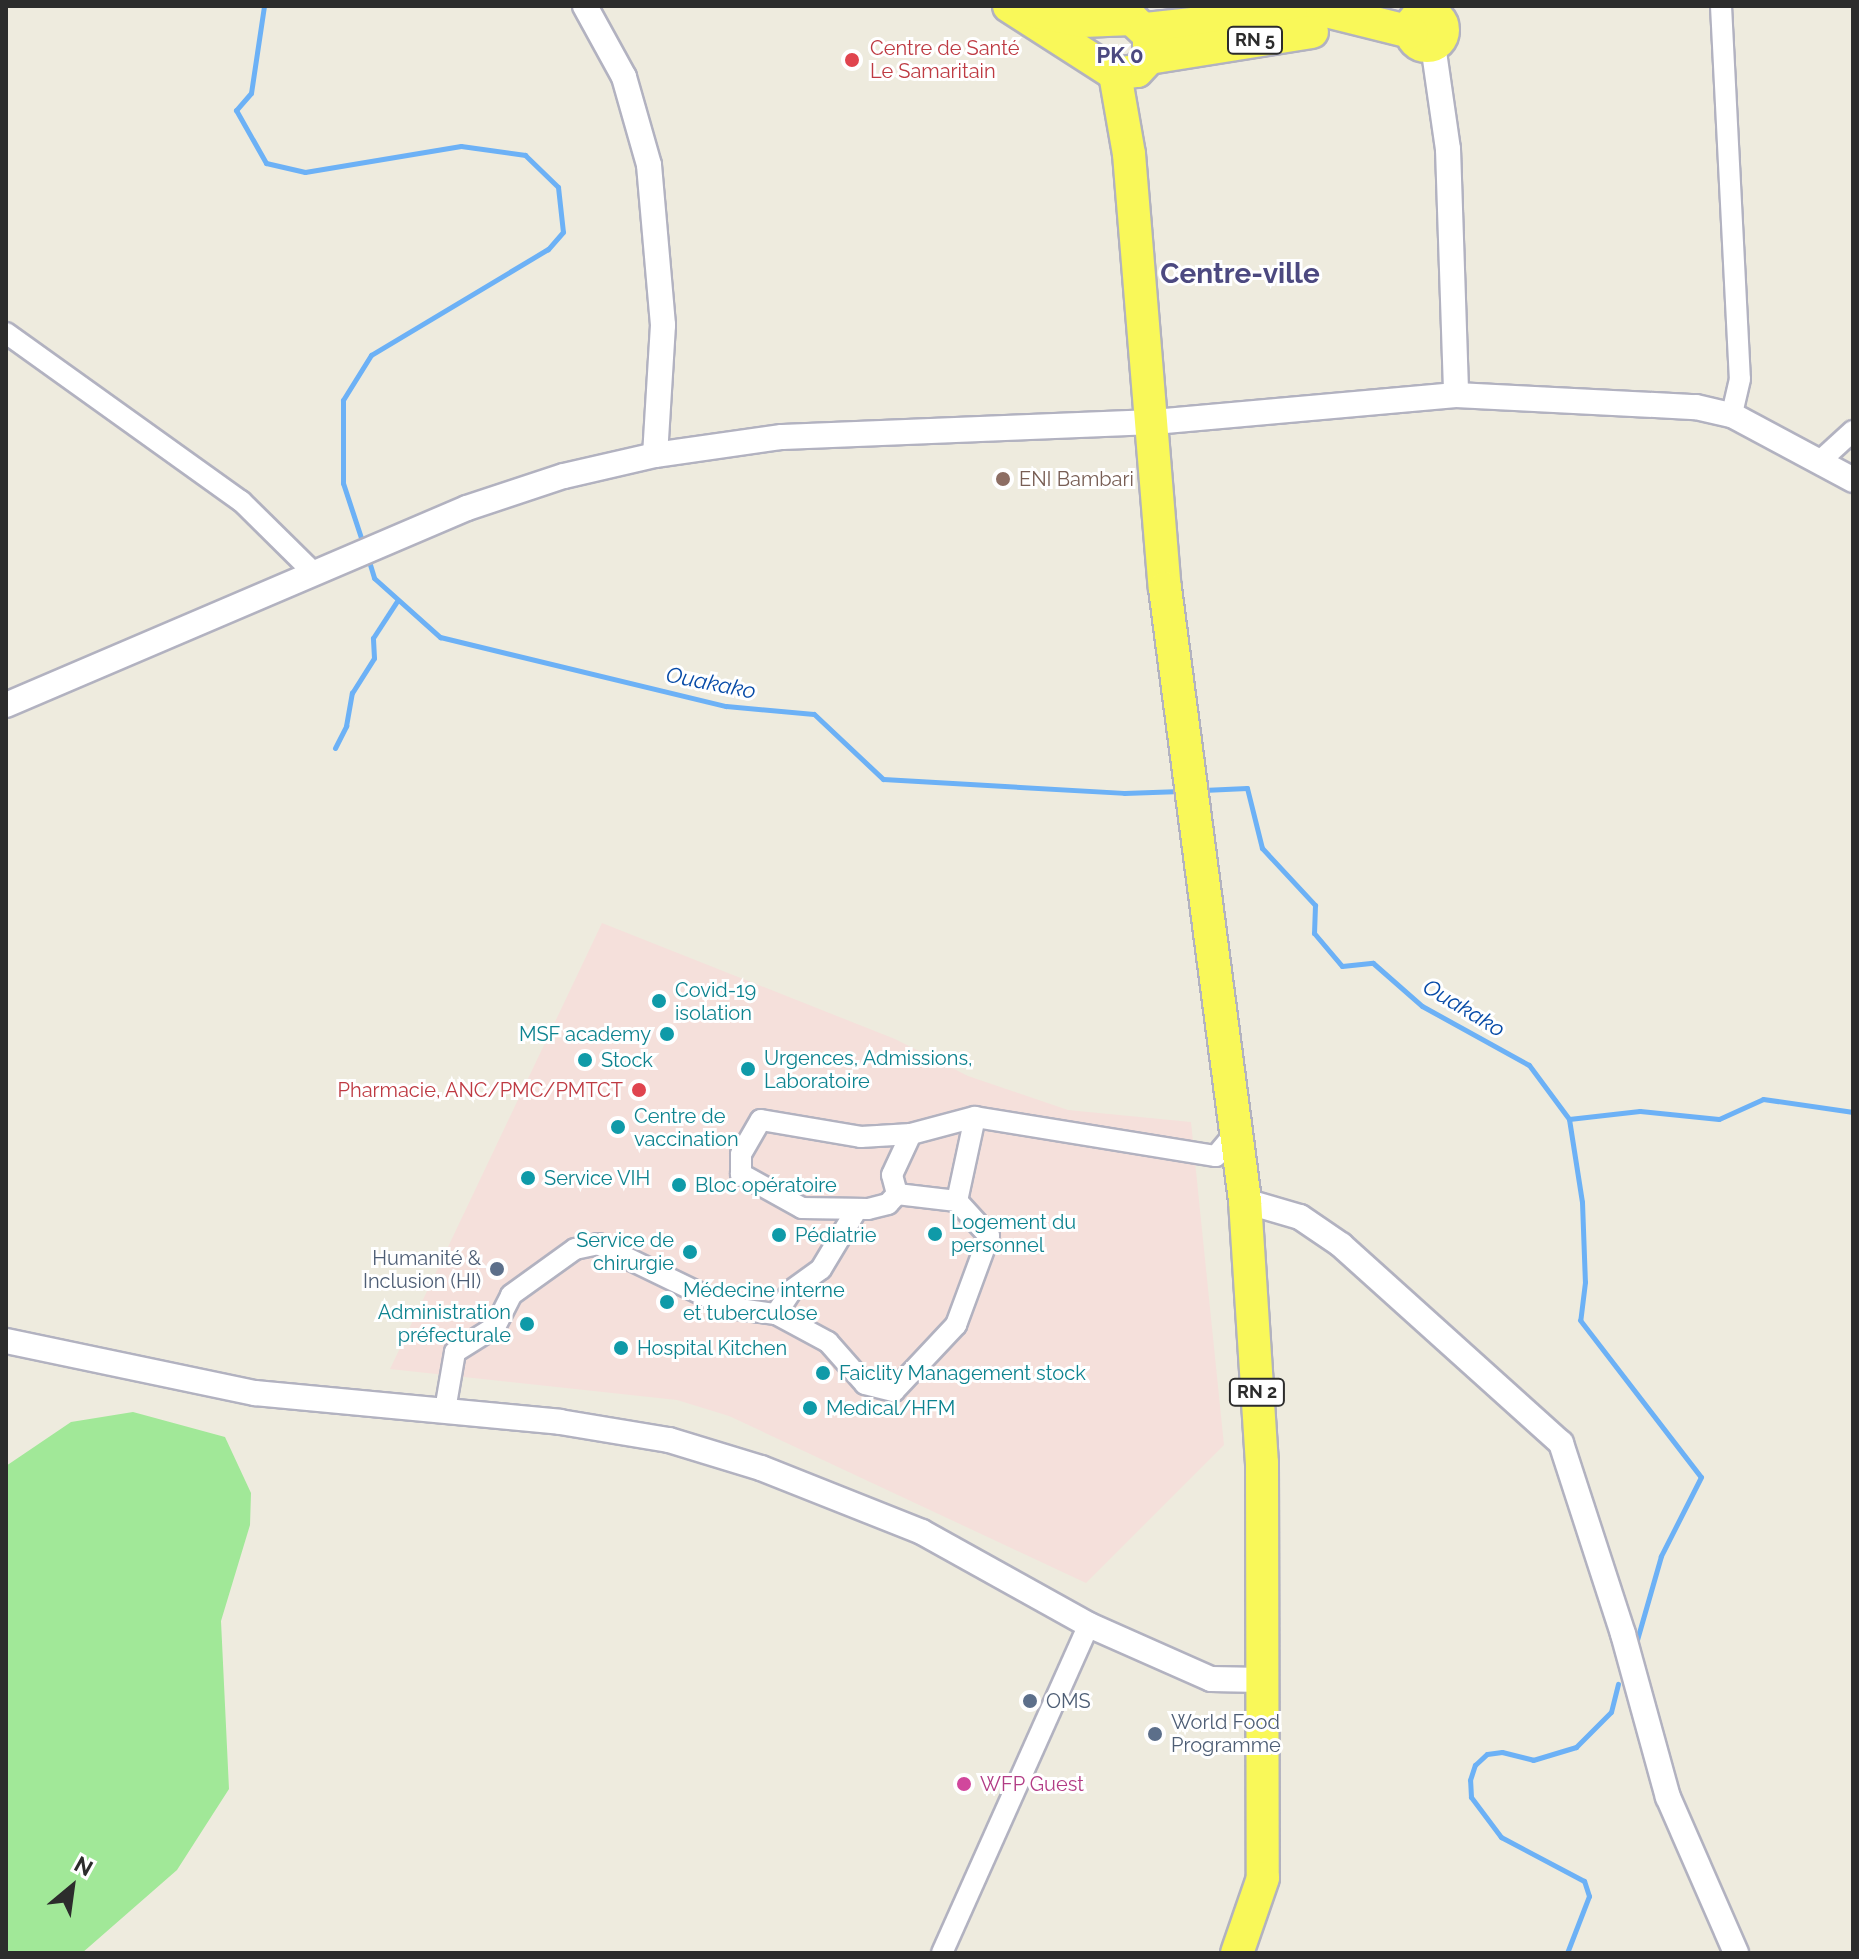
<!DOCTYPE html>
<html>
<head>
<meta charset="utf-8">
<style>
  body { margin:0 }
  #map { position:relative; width:1859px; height:1959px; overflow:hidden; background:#eeebde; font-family:Raleway,sans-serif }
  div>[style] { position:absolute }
  .medical>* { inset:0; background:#f5e0db }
  .green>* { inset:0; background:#a1e898 }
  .stream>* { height:5px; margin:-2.5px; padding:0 2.5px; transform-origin:2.5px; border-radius:2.5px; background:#6cb1f6 }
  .roads { filter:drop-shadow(2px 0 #b2b2c0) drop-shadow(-2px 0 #b2b2c0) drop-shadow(0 2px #b2b2c0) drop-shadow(0 -2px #b2b2c0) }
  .minor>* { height:20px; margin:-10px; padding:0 10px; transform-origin:10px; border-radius:10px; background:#fff }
  .tertiary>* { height:24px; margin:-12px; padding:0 12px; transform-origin:12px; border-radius:12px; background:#fff }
  .primary>* { height:32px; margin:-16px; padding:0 16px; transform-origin:16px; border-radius:16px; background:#f9f859 }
  .primary>.ring { margin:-16px; padding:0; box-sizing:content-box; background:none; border:32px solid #f9f859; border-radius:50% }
  .dots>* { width:22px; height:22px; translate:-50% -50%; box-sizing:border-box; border:4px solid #fff; border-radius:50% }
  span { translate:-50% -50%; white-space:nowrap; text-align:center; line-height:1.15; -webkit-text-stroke:6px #fff; paint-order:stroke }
  .shield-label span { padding:2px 6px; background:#fff; border:2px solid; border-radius:6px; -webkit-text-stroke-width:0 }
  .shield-label { font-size:18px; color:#2c2c2c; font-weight:700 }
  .health-label { font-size:20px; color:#be3a42 }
  .left { translate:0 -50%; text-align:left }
  .right { translate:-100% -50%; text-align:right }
  .education-label { font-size:20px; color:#785e54 }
  .culture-label { font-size:20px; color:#0d838f }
  .service-label { font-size:20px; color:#4e5e75 }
  .hotel-label { font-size:20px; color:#b23c85 }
  .neighbourhood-label { font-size:22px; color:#4c4980; font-weight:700 }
  .water-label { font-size:22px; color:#064aa7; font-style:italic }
  .district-label { font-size:28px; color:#4c4980; font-weight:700 }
  .frame { position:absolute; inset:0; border:8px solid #2c2c2c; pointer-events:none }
  .north { position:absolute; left:32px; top:1847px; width:80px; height:80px; -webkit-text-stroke:6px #fff; paint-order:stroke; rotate:29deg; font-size:22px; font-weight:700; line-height:32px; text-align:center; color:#2c2c2c }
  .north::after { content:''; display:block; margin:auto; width:28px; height:36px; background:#2c2c2c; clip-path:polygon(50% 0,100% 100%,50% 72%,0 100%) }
</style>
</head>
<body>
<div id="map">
  <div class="medical">
    <div style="clip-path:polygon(602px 923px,895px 1039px,968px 1076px,1068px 1110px,1191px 1122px,1224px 1445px,1086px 1583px,729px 1416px,677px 1400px,390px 1369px)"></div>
  </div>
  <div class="green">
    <div style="clip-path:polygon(133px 1412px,225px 1437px,251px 1493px,250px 1525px,221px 1621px,229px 1789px,177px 1870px,82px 1953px,6px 1953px,6px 1466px,71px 1422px)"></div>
  </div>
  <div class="stream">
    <div style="left:264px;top:6px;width:88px;rotate:98.5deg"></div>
    <div style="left:251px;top:93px;width:23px;rotate:131deg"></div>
    <div style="left:236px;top:110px;width:61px;rotate:60.5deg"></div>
    <div style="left:266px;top:163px;width:40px;rotate:13deg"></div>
    <div style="left:305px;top:172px;width:158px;rotate:-9.5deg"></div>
    <div style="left:461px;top:146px;width:65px;rotate:8deg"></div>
    <div style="left:525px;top:155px;width:46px;rotate:44.1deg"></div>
    <div style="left:558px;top:187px;width:45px;rotate:83.7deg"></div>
    <div style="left:563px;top:232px;width:23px;rotate:131deg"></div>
    <div style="left:548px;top:249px;width:206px;rotate:149.1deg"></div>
    <div style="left:371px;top:355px;width:53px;rotate:121.9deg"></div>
    <div style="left:343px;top:400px;width:83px;rotate:90deg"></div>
    <div style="left:343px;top:483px;width:64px;rotate:71.8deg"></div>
    <div style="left:368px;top:558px;width:21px;rotate:73deg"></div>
    <div style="left:374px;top:578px;width:89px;rotate:41.8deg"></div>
    <div style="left:440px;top:637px;width:294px;rotate:13.6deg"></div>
    <div style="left:726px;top:706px;width:88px;rotate:5.2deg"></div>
    <div style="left:814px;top:714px;width:95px;rotate:43.3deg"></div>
    <div style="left:883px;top:779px;width:241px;rotate:3.3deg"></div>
    <div style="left:1124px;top:793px;width:57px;rotate:-2deg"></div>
    <div style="left:335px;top:748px;width:25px;rotate:-63deg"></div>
    <div style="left:346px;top:726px;width:34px;rotate:-80deg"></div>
    <div style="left:352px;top:693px;width:41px;rotate:-57.8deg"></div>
    <div style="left:374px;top:658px;width:20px;rotate:-93deg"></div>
    <div style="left:373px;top:638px;width:44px;rotate:-57deg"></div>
    <div style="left:1203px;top:790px;width:44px;rotate:-2.6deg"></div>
    <div style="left:1247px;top:788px;width:62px;rotate:76deg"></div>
    <div style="left:1262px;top:848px;width:78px;rotate:47.1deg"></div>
    <div style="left:1315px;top:905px;width:28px;rotate:92deg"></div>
    <div style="left:1314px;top:933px;width:43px;rotate:49.7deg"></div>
    <div style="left:1342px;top:966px;width:31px;rotate:-6deg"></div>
    <div style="left:1373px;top:963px;width:65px;rotate:41.3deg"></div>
    <div style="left:1422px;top:1006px;width:122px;rotate:28.9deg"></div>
    <div style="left:1529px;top:1065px;width:67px;rotate:53.5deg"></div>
    <div style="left:1569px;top:1119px;width:71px;rotate:-6.4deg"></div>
    <div style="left:1640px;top:1111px;width:79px;rotate:5.8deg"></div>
    <div style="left:1719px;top:1119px;width:48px;rotate:-24.4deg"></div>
    <div style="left:1763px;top:1099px;width:91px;rotate:8.2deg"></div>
    <div style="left:1569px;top:1119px;width:84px;rotate:81.1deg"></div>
    <div style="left:1582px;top:1202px;width:80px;rotate:87.9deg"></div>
    <div style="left:1585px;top:1282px;width:38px;rotate:97deg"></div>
    <div style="left:1580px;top:1320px;width:198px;rotate:52.4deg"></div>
    <div style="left:1701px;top:1477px;width:89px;rotate:116.9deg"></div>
    <div style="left:1661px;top:1556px;width:91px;rotate:106deg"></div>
    <div style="left:1567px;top:1953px;width:61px;rotate:-68.9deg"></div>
    <div style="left:1589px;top:1896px;width:16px;rotate:-108deg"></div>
    <div style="left:1584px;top:1881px;width:94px;rotate:-152.1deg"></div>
    <div style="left:1501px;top:1837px;width:50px;rotate:-126.9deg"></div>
    <div style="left:1471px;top:1797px;width:17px;rotate:-93deg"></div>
    <div style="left:1470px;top:1780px;width:16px;rotate:-72deg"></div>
    <div style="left:1475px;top:1765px;width:16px;rotate:-43deg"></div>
    <div style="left:1487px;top:1754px;width:15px;rotate:-8deg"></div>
    <div style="left:1502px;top:1752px;width:32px;rotate:14deg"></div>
    <div style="left:1533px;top:1760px;width:45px;rotate:-16.8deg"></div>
    <div style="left:1576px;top:1747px;width:49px;rotate:-45deg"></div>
    <div style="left:1611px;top:1712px;width:29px;rotate:-76deg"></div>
  </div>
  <div class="roads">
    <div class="minor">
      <div style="left:1721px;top:6px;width:373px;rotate:87.1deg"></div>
      <div style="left:1740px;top:379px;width:37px;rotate:103deg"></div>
      <div style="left:6px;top:333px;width:289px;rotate:35.6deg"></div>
      <div style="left:241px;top:501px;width:103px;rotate:44.6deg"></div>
      <div style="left:1819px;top:462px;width:46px;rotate:-42.4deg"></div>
      <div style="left:911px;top:1134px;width:45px;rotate:114.9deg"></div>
      <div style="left:892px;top:1175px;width:20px;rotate:75deg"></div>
      <div style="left:897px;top:1194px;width:60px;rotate:6.7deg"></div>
      <div style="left:897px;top:1194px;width:13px;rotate:132deg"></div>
      <div style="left:888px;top:1204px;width:21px;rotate:166deg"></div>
      <div style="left:868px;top:1209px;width:66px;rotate:-179.1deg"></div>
      <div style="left:802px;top:1208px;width:70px;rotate:-150.9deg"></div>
      <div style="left:741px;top:1174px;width:20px;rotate:-90deg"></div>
      <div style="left:741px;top:1154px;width:39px;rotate:-60deg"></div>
      <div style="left:761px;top:1120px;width:101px;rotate:9.6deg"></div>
      <div style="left:861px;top:1137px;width:50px;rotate:-3.4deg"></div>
      <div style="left:911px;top:1134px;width:66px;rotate:-14.9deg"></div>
      <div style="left:975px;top:1117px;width:244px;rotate:9.2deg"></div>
      <div style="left:1216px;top:1156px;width:31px;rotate:-50deg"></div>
      <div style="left:857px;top:1209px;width:70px;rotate:121deg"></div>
      <div style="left:821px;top:1269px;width:36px;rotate:144deg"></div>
      <div style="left:792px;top:1290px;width:29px;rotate:124deg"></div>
      <div style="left:776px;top:1314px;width:59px;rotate:28.3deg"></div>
      <div style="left:828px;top:1342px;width:56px;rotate:48.6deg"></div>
      <div style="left:865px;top:1384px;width:30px;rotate:14deg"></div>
      <div style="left:894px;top:1391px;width:91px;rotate:-46.8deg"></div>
      <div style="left:956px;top:1325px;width:95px;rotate:-69.7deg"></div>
      <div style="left:989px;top:1236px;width:47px;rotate:-132.4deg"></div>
      <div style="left:957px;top:1201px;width:86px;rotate:-77.9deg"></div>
      <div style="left:445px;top:1410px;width:59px;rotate:-80.2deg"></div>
      <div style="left:455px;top:1352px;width:47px;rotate:-32deg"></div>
      <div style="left:495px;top:1327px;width:36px;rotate:-63deg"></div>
      <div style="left:511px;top:1295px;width:79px;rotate:-35.7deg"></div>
      <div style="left:575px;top:1249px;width:24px;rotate:-12deg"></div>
      <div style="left:598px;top:1244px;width:121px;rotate:25.9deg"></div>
      <div style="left:707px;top:1297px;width:34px;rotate:21deg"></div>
      <div style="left:739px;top:1309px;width:37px;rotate:8deg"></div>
      <div style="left:942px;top:1953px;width:359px;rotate:-65.9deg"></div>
    </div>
    <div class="tertiary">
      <div style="left:585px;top:6px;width:81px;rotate:61.2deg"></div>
      <div style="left:624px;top:77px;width:91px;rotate:74.1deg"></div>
      <div style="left:649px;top:165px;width:161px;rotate:85deg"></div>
      <div style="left:663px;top:325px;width:130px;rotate:93.5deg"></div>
      <div style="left:1433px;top:45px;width:105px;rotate:81.8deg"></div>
      <div style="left:1448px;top:149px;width:246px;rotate:88.1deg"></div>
      <div style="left:6px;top:705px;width:501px;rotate:-23.14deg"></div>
      <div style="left:467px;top:508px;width:102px;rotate:-18.3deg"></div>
      <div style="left:564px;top:476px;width:93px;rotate:-13deg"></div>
      <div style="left:655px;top:455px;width:128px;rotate:-8.1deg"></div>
      <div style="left:782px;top:437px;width:372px;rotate:-2.3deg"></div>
      <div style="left:1154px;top:422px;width:303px;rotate:-5.1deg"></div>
      <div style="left:1456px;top:395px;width:240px;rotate:2.9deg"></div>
      <div style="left:1696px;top:407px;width:37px;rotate:13deg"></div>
      <div style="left:1732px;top:415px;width:137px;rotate:28.2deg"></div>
      <div style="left:1245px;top:1201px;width:57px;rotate:16.2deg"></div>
      <div style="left:1300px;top:1217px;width:50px;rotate:34.3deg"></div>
      <div style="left:1341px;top:1245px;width:296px;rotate:42deg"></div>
      <div style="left:1561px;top:1443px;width:201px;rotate:72deg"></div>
      <div style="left:1623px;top:1634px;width:169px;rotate:74.6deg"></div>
      <div style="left:1668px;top:1797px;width:170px;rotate:66.4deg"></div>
      <div style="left:6px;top:1341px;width:254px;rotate:11.8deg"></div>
      <div style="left:255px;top:1393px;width:306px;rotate:5.4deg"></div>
      <div style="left:560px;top:1422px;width:110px;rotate:9.4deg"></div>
      <div style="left:669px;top:1440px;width:96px;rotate:16.9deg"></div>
      <div style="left:761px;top:1468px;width:173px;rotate:21.7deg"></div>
      <div style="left:922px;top:1532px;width:191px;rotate:29.1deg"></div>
      <div style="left:1089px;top:1625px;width:133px;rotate:23.9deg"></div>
      <div style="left:1211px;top:1679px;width:51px;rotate:1.1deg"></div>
    </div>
    <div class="primary">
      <div style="left:1009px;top:6px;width:126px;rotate:32.7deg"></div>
      <div style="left:1115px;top:74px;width:22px;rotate:-8deg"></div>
      <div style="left:1137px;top:71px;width:18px;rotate:-47deg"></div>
      <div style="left:1149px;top:58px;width:23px;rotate:-90deg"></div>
      <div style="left:1149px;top:35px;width:23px;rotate:-137deg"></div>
      <div style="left:1132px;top:19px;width:50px;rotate:177.7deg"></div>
      <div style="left:1082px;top:21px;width:71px;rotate:-168.7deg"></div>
      <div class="ring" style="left:1411px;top:14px;width:0;height:0"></div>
      <div style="left:1146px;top:29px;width:177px;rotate:-6.2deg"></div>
      <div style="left:1322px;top:10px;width:92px;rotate:13.9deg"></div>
      <div style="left:1149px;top:58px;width:165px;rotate:-9.1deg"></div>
      <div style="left:1115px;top:74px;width:81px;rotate:80.1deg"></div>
      <div style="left:1129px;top:154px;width:435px;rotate:85.3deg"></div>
      <div style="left:1165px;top:588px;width:618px;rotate:82.56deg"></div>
      <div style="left:1245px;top:1201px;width:263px;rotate:86.3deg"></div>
      <div style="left:1262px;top:1463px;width:415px;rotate:89.9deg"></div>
      <div style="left:1263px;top:1878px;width:79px;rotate:109.1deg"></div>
    </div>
  </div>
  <div class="dots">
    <div style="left:852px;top:60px;background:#e0444e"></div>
    <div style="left:1003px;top:479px;background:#8d6e63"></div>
    <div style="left:659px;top:1001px;background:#0f9aa8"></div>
    <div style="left:667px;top:1034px;background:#0f9aa8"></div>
    <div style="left:585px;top:1060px;background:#0f9aa8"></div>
    <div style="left:748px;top:1069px;background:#0f9aa8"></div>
    <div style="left:639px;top:1090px;background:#e0444e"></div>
    <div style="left:618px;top:1127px;background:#0f9aa8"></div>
    <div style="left:528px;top:1178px;background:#0f9aa8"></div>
    <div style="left:679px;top:1185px;background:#0f9aa8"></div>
    <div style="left:935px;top:1234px;background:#0f9aa8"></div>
    <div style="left:779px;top:1235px;background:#0f9aa8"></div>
    <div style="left:690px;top:1252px;background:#0f9aa8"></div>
    <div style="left:497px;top:1269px;background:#5c6f8a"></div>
    <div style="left:667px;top:1302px;background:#0f9aa8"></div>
    <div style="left:527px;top:1324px;background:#0f9aa8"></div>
    <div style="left:621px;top:1348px;background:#0f9aa8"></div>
    <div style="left:823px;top:1373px;background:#0f9aa8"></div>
    <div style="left:810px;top:1408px;background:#0f9aa8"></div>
    <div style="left:1030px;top:1701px;background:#5c6f8a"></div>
    <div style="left:1155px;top:1734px;background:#5c6f8a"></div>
    <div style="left:964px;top:1784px;background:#d1479c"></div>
  </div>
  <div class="shield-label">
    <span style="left:1255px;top:40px">RN 5</span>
    <span style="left:1257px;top:1392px">RN 2</span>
  </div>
  <div class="health-label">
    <span class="left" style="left:870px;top:60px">Centre de Santé<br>Le Samaritain</span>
    <span class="right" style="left:623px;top:1090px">Pharmacie, ANC/PMC/PMTCT</span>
  </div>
  <div class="education-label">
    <span class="left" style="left:1019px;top:479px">ENI Bambari</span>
  </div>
  <div class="culture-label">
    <span class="left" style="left:675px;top:1002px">Covid-19<br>isolation</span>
    <span class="right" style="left:651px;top:1034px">MSF academy</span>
    <span class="left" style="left:764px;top:1070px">Urgences, Admissions,<br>Laboratoire</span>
    <span class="left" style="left:601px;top:1060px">Stock</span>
    <span class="left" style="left:634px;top:1128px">Centre de<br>vaccination</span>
    <span class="left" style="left:544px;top:1178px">Service VIH</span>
    <span class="left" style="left:695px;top:1185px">Bloc opératoire</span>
    <span class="left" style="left:951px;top:1234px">Logement du<br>personnel</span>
    <span class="left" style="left:795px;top:1235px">Pédiatrie</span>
    <span class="right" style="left:674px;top:1252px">Service de<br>chirurgie</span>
    <span class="left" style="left:683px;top:1302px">Médecine interne<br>et tuberculose</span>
    <span class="right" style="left:511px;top:1324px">Administration<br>préfecturale</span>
    <span class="left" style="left:637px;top:1348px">Hospital Kitchen</span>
    <span class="left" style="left:839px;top:1373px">Faiclity Management stock</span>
    <span class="left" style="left:826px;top:1408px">Medical/HFM</span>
  </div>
  <div class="service-label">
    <span class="right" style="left:481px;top:1270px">Humanité &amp;<br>Inclusion (HI)</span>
    <span class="left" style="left:1046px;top:1701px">OMS</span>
    <span class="left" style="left:1171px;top:1734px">World Food<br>Programme</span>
  </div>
  <div class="hotel-label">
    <span class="left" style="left:980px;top:1784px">WFP Guest</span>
  </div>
  <div class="neighbourhood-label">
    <span style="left:1120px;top:56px">PK 0</span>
  </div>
  <div class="water-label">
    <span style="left:711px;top:683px;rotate:11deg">Ouakako</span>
    <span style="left:1464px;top:1008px;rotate:31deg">Ouakako</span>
  </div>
  <div class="district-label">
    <span style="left:1240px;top:274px">Centre-ville</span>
  </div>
  <div class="frame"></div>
  <div class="north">N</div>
</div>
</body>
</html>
